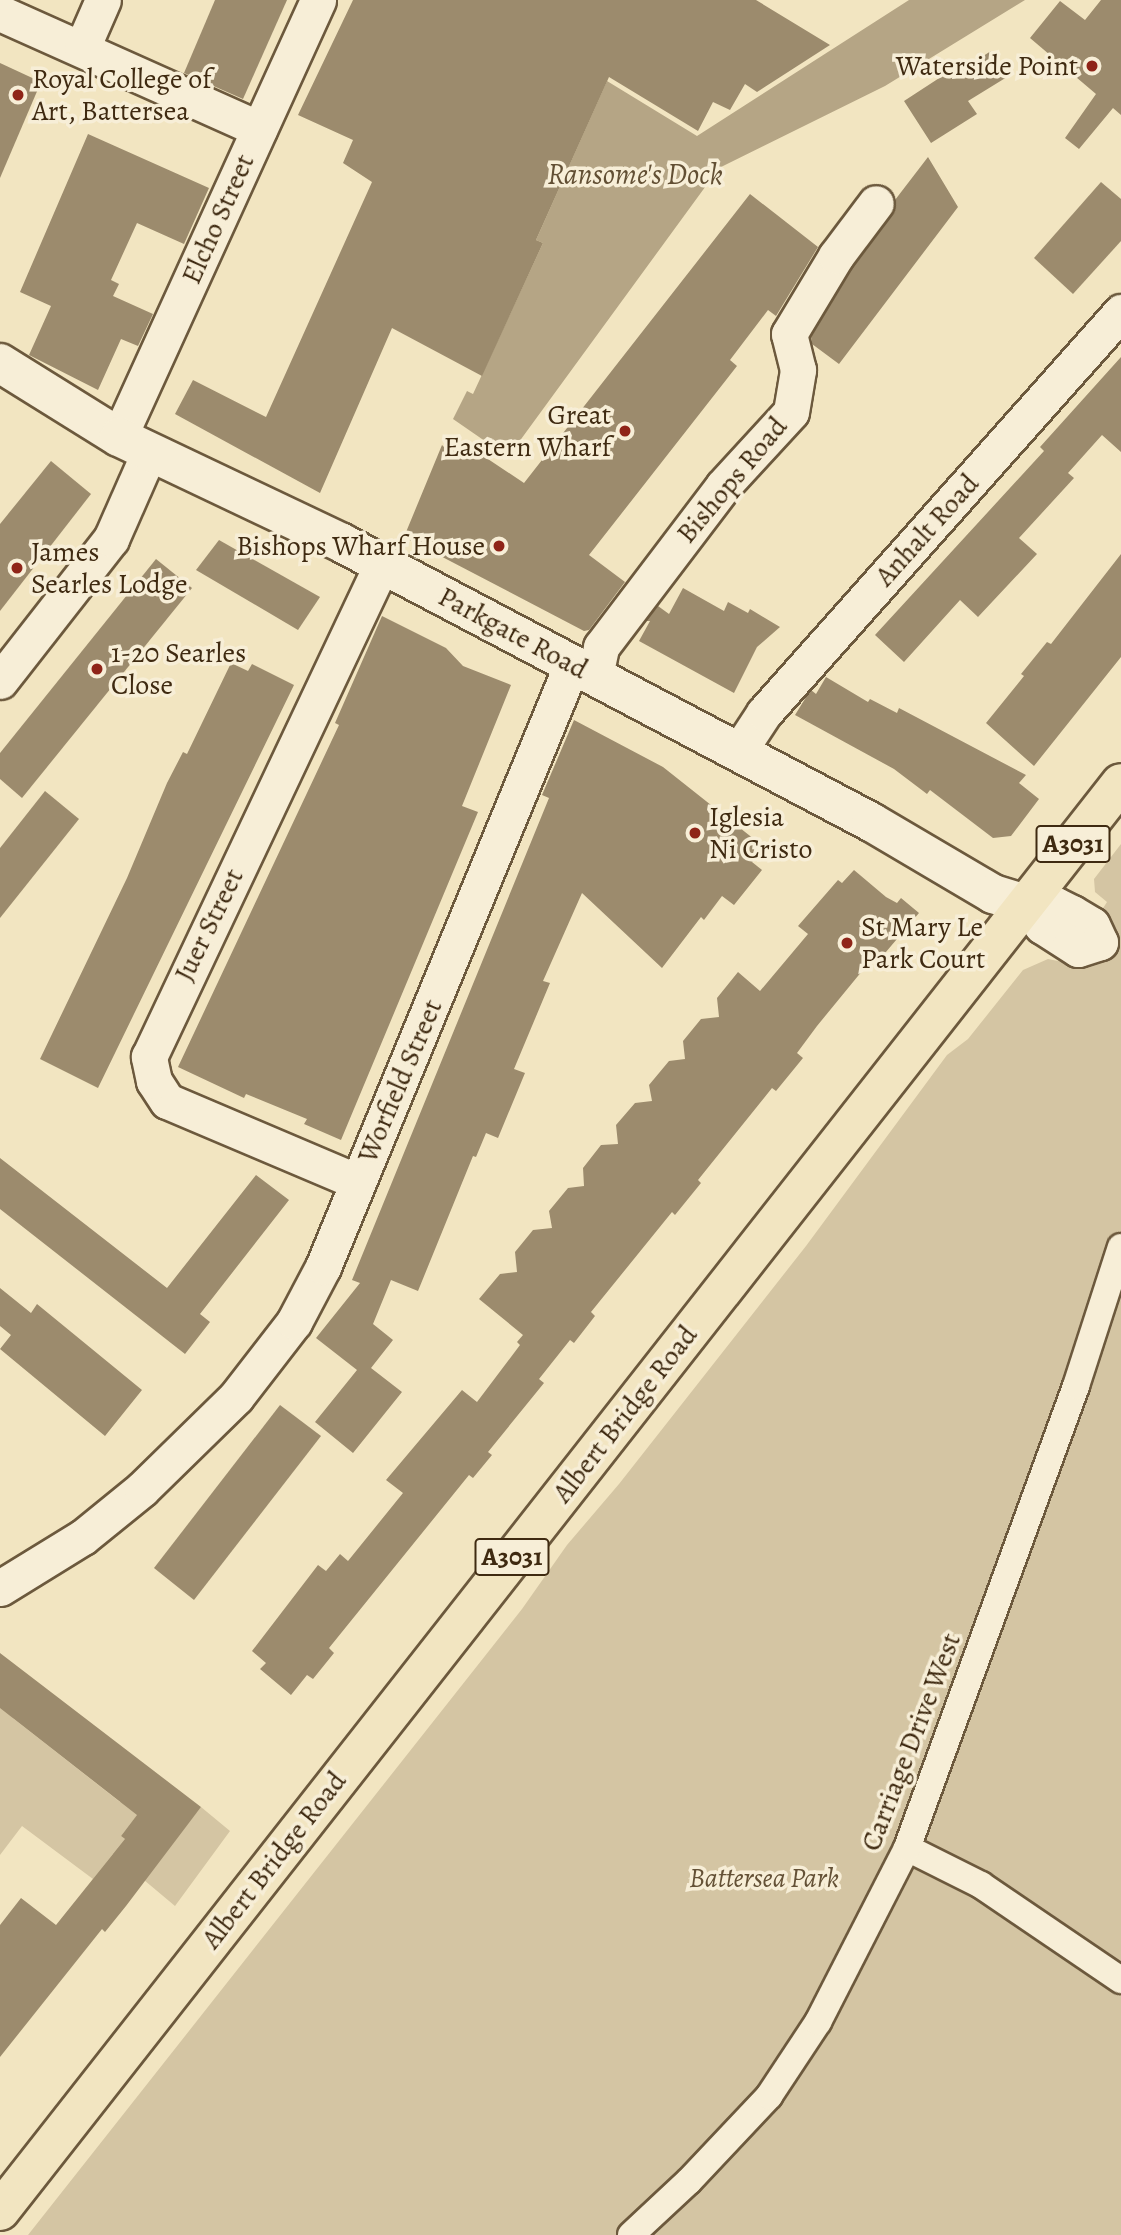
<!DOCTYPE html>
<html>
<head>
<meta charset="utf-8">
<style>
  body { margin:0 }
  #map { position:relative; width:1121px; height:2235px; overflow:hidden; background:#f2e5c1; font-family:Alegreya,serif }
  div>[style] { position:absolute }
  .green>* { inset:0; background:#d4c5a3 }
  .water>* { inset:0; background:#b5a585 }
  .building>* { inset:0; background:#9c8b6d }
  .roads { filter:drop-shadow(2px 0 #6c593d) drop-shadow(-2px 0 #6c593d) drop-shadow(0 2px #6c593d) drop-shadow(0 -2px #6c593d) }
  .pedestrian>* { height:26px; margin:-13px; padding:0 13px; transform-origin:13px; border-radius:13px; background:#f7eed7 }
  .minor>* { height:35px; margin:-17.5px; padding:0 17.5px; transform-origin:17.5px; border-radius:17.5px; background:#f7eed7 }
  .tertiary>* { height:38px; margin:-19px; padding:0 19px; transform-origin:19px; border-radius:19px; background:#f7eed7 }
  .primary>* { height:38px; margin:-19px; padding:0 19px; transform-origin:19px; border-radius:19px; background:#f2e5c1 }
  .dots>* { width:19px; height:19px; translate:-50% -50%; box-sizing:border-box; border:4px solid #f7eed7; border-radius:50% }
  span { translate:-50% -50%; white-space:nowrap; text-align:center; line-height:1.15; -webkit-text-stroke:7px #f7eed7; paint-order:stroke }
  .shield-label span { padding:2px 5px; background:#f7eed7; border:2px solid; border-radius:5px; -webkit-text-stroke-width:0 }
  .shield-label { font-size:26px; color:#3f2a11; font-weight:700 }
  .poi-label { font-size:28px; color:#3f2a11 }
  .right { translate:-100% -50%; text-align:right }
  .left { translate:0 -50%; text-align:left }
  .street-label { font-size:28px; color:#3f2a11 }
  .park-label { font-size:28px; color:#645136; font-style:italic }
  .water-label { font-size:30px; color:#624f34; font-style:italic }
</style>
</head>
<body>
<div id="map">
  <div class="green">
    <div style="clip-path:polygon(1121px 844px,1121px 2235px,28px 2235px,522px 1609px,567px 1545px,619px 1484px,806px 1246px,947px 1055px,968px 1039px,1023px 970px,1048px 959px,1068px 963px,1107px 902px,1095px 892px,1094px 879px)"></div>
    <div style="clip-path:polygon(0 1702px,14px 1719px,120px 1802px,149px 1800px,121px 1836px,156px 1863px,201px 1807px,230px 1831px,175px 1906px,113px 1854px,93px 1879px,22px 1826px,0 1855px)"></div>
  </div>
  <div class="water">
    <div style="clip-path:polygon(909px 0,1025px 0,885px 86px,719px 168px,508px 457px,453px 419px,467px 391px,473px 394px,543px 243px,536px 240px,607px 81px,697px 136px)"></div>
  </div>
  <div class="building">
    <div style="clip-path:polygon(215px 0,287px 0,243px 99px,184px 73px)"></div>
    <div style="clip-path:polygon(353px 0,756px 0,830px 45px,757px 92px,745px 84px,730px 110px,713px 102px,698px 131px,609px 77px,536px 240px,543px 243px,482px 376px,392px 328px,320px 493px,175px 414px,193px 380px,266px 417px,372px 182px,343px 163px,353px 140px,298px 115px)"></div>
    <div style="clip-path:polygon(1101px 0,1121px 0,1121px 115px,1113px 108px,1079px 149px,1065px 138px,1096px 94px,1030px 38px,1060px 1px,1085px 20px)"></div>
    <div style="clip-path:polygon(991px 51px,1007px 77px,968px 101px,977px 114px,931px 143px,904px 101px,950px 71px,952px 76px)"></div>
    <div style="clip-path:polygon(0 63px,41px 82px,0 178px)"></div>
    <div style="clip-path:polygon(88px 134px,209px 188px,184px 244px,137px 223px,111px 280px,119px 284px,113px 296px,153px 314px,138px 346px,121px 339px,98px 390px,29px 355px,51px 306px,20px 292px)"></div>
    <div style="clip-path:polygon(928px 157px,958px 207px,839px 364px,812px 344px,811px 337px,853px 267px,892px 215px,895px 200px)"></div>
    <div style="clip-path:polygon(1101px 182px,1121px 199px,1121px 241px,1073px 294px,1034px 258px)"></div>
    <div style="clip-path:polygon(750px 194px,818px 247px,776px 316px,768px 310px,730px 360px,737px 366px,589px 555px,625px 582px,589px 630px,584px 631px,404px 537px,442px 445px,449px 452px,458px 439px,524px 483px)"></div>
    <div style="clip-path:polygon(1121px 357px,1121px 452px,1102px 435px,1068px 473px,1074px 478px,1019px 538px,1037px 554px,978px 617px,960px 600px,904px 662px,875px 635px,1044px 451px,1040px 447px)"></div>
    <div style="clip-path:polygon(51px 461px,91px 494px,0 611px,0 524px)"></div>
    <div style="clip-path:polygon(219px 540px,320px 597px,298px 630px,196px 570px)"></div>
    <div style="clip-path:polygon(1121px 554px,1121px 657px,1034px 766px,986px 723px,1024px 676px,1021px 674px,1047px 642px,1051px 644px)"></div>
    <div style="clip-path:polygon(156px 559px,192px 588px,22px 798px,0 779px,0 753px)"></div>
    <div style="clip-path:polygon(683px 588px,724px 611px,728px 602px,748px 613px,750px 609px,780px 627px,757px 647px,734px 693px,639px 641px,650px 621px,646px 621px,658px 606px,669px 614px)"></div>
    <div style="clip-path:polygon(382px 616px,446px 648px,463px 666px,511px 685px,462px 806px,478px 812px,341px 1140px,304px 1124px,307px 1119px,246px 1094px,244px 1098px,178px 1067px,339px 725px,335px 723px)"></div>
    <div style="clip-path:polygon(231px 663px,248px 671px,252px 664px,294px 685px,98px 1088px,40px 1059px,127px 878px,167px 783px,183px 752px,187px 754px)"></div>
    <div style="clip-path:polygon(826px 677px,868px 702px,870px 699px,897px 713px,899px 708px,1026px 775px,1019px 783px,1039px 799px,1011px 836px,993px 838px,930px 790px,927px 794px,894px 769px,795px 715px,808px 694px,811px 690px,816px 694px)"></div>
    <div style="clip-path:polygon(574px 720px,663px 767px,764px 847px,752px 862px,762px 870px,734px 905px,722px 896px,704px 920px,701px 917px,662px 968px,582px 893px,543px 981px,550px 983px,514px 1069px,525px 1073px,498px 1138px,486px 1133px,476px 1157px,473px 1156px,418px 1291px,391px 1280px,373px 1324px,393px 1340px,371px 1368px,402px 1392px,353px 1453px,315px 1422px,357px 1370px,316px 1338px,360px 1283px,352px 1280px,549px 798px,542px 795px)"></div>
    <div style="clip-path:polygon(45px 791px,79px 819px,0 918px,0 848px)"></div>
    <div style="clip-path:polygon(854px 870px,886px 897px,897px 903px,901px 898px,919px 913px,880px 959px,877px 955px,867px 965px,817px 1026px,797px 1053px,803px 1058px,776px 1091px,772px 1088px,698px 1180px,701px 1183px,675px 1215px,672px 1212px,591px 1312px,595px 1316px,574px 1343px,570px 1340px,539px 1379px,544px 1383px,488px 1452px,492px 1455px,473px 1478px,469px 1475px,329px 1648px,334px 1653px,313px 1679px,307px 1675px,291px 1695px,260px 1669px,266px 1663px,252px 1651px,318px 1565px,326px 1571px,340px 1554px,348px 1561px,403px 1493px,386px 1480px,462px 1390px,477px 1402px,520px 1345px,517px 1342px,523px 1335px,479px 1299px,500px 1274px,517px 1272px,515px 1252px,533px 1230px,552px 1228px,549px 1211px,568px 1188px,584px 1186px,583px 1168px,601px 1145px,618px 1144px,616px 1125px,635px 1103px,652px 1101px,649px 1085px,669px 1061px,685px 1059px,683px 1041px,701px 1019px,719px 1017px,717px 998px,738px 972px,760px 991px,808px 934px,798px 926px,838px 880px,842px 883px)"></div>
    <div style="clip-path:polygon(0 1158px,167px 1288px,256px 1175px,289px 1200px,200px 1314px,210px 1322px,185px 1354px,0 1209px)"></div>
    <div style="clip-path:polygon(0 1288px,31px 1313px,37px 1304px,142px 1390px,105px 1436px,0 1349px,11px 1335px,0 1326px)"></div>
    <div style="clip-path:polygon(280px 1405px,321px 1436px,194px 1600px,154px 1568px)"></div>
    <div style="clip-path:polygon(0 1653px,201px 1807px,126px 1906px,105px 1932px,102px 1929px,0 2057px,0 1925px,21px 1898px,56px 1925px,125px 1839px,121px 1836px,137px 1815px,0 1708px)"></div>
  </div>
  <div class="roads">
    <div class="pedestrian">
      <div style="left:907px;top:1848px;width:83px;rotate:26.6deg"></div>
      <div style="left:981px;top:1885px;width:169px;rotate:34.2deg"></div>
      <div style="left:631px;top:2235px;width:79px;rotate:-43deg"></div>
      <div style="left:689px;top:2181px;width:117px;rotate:-46.7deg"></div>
      <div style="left:769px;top:2096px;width:89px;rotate:-56.5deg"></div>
      <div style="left:818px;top:2022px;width:195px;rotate:-62.9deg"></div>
      <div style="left:907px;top:1848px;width:492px;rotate:-69.9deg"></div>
      <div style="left:1076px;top:1386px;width:146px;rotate:-72.1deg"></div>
    </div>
    <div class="minor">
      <div style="left:0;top:13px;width:284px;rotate:24.1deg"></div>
      <div style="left:82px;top:48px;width:52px;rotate:-66.4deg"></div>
      <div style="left:119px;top:437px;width:480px;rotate:-65.5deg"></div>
      <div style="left:595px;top:676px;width:30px;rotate:-78deg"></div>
      <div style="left:601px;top:647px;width:202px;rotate:-52.8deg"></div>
      <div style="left:723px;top:486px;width:100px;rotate:-47.4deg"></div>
      <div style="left:791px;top:412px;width:43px;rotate:-80.5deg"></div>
      <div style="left:798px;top:370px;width:37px;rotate:-104deg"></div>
      <div style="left:789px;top:334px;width:91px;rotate:-58.9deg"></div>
      <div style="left:836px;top:256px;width:66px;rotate:-53deg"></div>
      <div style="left:0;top:681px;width:180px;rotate:-52deg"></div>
      <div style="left:111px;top:539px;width:94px;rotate:-66.2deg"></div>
      <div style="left:739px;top:751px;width:45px;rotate:-56.7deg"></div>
      <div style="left:764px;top:713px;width:537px;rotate:-48.32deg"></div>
      <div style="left:1025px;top:904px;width:31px;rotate:2deg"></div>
      <div style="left:1056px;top:905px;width:18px;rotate:27deg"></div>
      <div style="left:1072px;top:913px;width:23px;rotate:31deg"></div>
      <div style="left:1092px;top:925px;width:19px;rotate:65deg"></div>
      <div style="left:1100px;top:942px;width:23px;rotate:162deg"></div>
      <div style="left:1078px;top:949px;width:43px;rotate:-147.4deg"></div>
      <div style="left:1042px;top:926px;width:28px;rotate:-128deg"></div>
      <div style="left:358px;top:1182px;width:207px;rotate:-157deg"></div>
      <div style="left:167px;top:1101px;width:24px;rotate:-123deg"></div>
      <div style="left:154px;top:1081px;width:25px;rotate:-102deg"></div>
      <div style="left:149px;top:1057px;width:545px;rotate:-64.7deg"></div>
      <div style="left:0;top:1588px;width:97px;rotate:-31.6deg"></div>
      <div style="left:83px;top:1537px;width:76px;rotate:-39.1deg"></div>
      <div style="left:142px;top:1489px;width:132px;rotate:-44.4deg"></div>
      <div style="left:236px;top:1397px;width:95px;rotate:-52.3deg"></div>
      <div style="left:294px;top:1322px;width:62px;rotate:-62.2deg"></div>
      <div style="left:323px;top:1267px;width:652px;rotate:-67.56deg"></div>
    </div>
    <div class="tertiary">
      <div style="left:0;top:363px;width:140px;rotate:31.9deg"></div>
      <div style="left:119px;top:437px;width:247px;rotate:25.4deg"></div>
      <div style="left:342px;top:543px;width:598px;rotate:27.81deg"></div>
      <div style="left:871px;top:822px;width:142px;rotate:30.5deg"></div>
      <div style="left:993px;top:894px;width:34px;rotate:17deg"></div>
    </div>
    <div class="primary">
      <div style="left:0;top:2211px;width:1815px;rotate:-51.87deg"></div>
    </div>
  </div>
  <div class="dots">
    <div style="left:1092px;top:66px;background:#8f2418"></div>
    <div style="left:18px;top:95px;background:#8f2418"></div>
    <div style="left:625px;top:431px;background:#8f2418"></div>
    <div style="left:499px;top:546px;background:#8f2418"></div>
    <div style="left:17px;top:568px;background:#8f2418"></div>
    <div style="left:97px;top:669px;background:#8f2418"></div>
    <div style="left:695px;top:833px;background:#8f2418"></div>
    <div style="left:847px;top:943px;background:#8f2418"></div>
  </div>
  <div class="shield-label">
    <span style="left:1073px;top:844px">A3031</span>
    <span style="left:512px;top:1557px">A3031</span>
  </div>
  <div class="poi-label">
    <span class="right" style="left:1078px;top:66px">Waterside Point</span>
    <span class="left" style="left:32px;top:95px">Royal College of<br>Art, Battersea</span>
    <span class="right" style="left:611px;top:431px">Great<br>Eastern Wharf</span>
    <span class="right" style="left:485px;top:546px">Bishops Wharf House</span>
    <span class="left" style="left:31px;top:568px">James<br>Searles Lodge</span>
    <span class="left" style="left:111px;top:669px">1-20 Searles<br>Close</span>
    <span class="left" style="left:709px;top:833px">Iglesia<br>Ni Cristo</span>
    <span class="left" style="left:861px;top:943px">St Mary Le<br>Park Court</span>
  </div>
  <div class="street-label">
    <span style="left:218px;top:219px;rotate:-66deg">Elcho Street</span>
    <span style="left:732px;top:480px;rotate:-50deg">Bishops Road</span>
    <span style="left:927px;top:530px;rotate:-48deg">Anhalt Road</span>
    <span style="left:513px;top:633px;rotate:28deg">Parkgate Road</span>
    <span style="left:209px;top:925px;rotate:-64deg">Juer Street</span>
    <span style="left:400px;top:1081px;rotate:-67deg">Worfield Street</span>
    <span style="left:625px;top:1414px;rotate:-52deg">Albert Bridge Road</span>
    <span style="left:911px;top:1742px;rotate:-69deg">Carriage Drive West</span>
    <span style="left:274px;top:1860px;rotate:-52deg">Albert Bridge Road</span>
  </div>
  <div class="park-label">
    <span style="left:764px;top:1878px">Battersea Park</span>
  </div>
  <div class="water-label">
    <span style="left:635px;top:174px">Ransome's Dock</span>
  </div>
</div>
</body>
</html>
